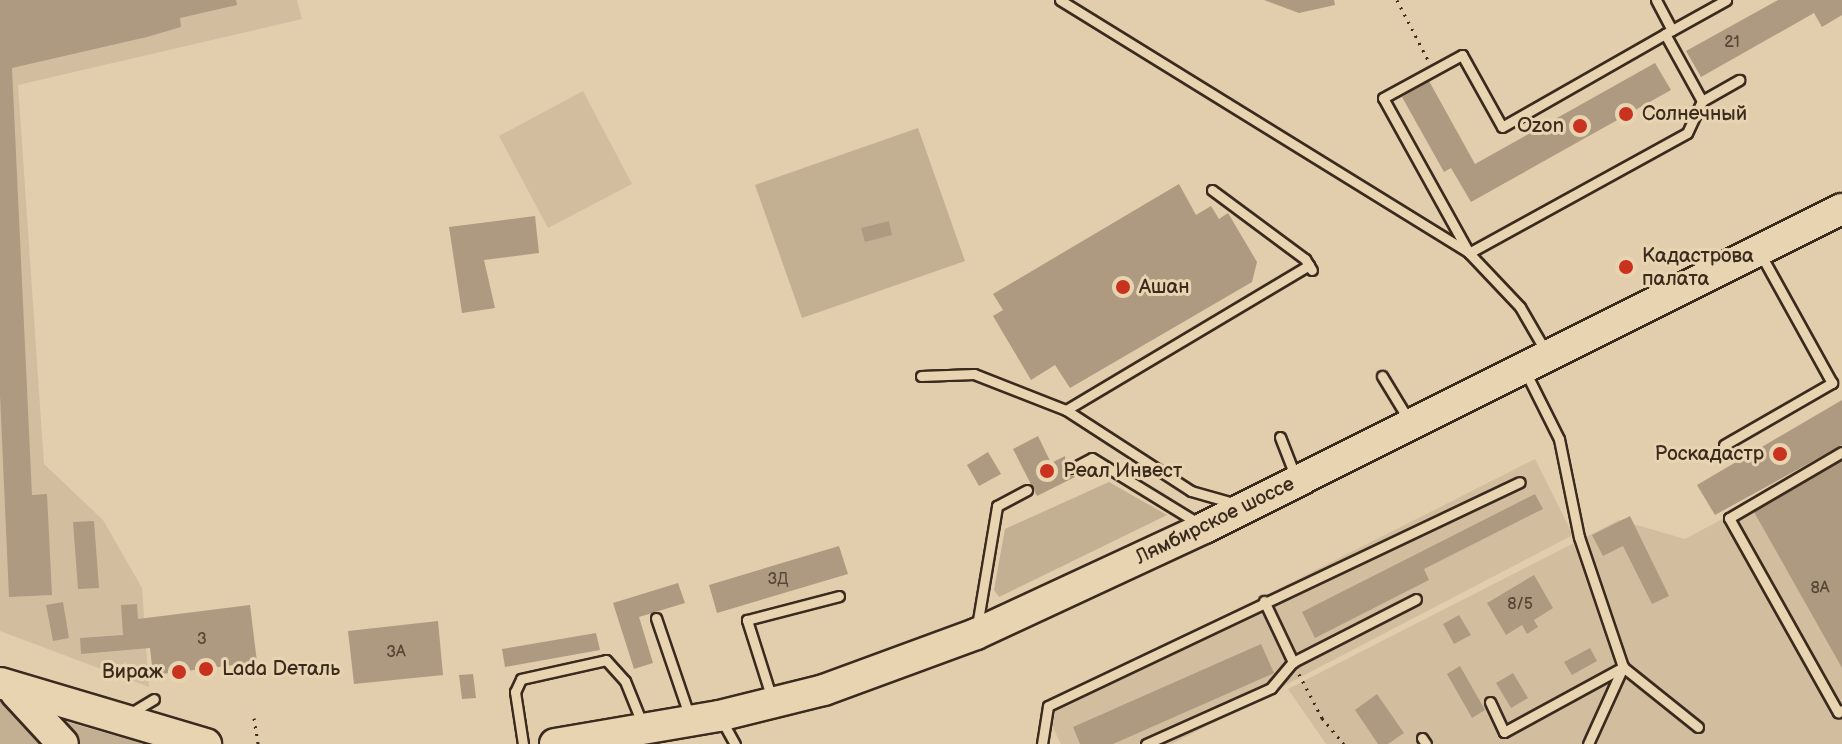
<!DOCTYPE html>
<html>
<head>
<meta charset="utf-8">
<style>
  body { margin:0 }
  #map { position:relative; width:1842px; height:744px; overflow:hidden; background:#e2cdac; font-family:"Balsamiq Sans",sans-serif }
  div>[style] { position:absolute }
  .built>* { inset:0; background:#d2be9f }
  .green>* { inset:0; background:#c3af92 }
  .building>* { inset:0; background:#ae9a80 }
  .path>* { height:3px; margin-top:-1.5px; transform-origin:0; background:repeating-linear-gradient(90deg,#3b2a1e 0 2px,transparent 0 8px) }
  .roads { filter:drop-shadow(2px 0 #3b2a1e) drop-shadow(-2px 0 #3b2a1e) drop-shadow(0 2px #3b2a1e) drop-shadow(0 -2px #3b2a1e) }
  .service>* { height:9px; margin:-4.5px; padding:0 4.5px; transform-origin:4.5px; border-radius:4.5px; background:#e9d4b2 }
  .primary>* { height:30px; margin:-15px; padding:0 15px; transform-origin:15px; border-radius:15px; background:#e9d4b2 }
  .dots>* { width:22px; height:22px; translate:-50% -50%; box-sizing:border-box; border:4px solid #e9d4b2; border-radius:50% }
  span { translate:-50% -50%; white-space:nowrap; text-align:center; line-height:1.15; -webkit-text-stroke:6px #e9d4b2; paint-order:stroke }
  .number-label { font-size:16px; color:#584636 }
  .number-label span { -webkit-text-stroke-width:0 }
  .poi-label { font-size:20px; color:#3b2a1e }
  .left { translate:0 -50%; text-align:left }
  .right { translate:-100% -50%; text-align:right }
  .street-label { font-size:20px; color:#3b2a1e }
</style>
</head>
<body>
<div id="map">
  <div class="built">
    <div style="clip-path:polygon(0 0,297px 0,302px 19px,18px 85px,44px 464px,103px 520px,142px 588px,149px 687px,0 631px)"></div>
    <div style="clip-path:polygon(583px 91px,632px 184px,548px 228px,499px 136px)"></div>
    <div style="clip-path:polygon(1842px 455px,1842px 744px,1326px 744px,1288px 689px,1619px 520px,1685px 539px)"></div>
    <div style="clip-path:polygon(1535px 459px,1573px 535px,1172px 744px,1061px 744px,1043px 708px)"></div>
  </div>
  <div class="green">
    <div style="clip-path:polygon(918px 128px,965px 261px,802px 318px,755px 185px)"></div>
    <div style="clip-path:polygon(1109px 482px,1167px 515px,999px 597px,994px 590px,1005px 529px)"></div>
    <div style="clip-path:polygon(0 696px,49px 744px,0 744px)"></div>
    <div style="clip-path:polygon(67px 722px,144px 744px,79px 744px)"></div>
  </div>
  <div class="building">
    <div style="clip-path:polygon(0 0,236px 0,237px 5px,180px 18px,181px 27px,147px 37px,12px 68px,32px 495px,47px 494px,52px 595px,9px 597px,0 395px)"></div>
    <div style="clip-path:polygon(1264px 0,1334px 0,1335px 5px,1299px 13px)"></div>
    <div style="clip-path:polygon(1778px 0,1842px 0,1842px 15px,1822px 27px,1814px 13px,1701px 77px,1686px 51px)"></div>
    <div style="clip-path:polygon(1655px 63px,1671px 90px,1471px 202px,1451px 168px,1444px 172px,1402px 97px,1429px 81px,1475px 164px)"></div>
    <div style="clip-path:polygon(1179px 184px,1196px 215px,1211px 206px,1219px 219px,1228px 213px,1257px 262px,1252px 282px,1070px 388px,1055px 365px,1031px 380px,993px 316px,1003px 310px,993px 294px)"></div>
    <div style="clip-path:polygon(535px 216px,539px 253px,484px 260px,495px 308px,462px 313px,449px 227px)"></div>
    <div style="clip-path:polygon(889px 221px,892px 235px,865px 242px,861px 228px)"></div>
    <div style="clip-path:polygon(1842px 400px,1842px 445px,1715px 515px,1697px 485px)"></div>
    <div style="clip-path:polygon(1038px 436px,1051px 463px,1065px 456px,1066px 471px,1075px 477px,1037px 496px,1013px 449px)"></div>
    <div style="clip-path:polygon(988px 452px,1001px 474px,979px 486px,967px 465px)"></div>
    <div style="clip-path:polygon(1842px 461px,1842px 668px,1754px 512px)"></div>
    <div style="clip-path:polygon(1535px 494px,1543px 509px,1424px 569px,1429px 580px,1315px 638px,1302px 612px)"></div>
    <div style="clip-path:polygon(1630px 516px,1669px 596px,1652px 604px,1623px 546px,1603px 556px,1592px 535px)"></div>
    <div style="clip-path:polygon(94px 521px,99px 588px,78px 589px,73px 522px)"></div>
    <div style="clip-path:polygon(839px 546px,848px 574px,717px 613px,709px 585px)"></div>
    <div style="clip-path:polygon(1534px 575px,1553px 608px,1534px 620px,1538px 627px,1527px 634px,1522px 625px,1506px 635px,1487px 603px)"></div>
    <div style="clip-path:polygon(678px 583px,685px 603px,639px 617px,653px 663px,634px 669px,613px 603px)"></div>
    <div style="clip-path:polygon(63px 602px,69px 638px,53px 641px,46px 605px)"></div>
    <div style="clip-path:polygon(137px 604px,138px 619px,250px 605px,257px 662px,153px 675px,150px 648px,81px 654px,80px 638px,123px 635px,121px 605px)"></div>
    <div style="clip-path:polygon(1459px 615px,1471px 635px,1454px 644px,1443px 624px)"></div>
    <div style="clip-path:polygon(438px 621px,443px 675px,354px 684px,348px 631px)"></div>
    <div style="clip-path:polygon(596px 633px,600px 650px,505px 667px,502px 649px)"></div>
    <div style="clip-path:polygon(1261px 644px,1274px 673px,1113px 744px,1080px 744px,1073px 727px)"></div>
    <div style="clip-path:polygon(1590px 648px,1597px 661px,1572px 675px,1564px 662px)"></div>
    <div style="clip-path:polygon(1460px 666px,1485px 710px,1472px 718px,1447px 674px)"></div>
    <div style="clip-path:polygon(1513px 673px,1528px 698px,1511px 708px,1496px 683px)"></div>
    <div style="clip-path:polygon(473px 674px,476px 698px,462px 699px,459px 675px)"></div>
    <div style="clip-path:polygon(1377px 694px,1404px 733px,1388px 744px,1378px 744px,1355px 710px)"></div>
  </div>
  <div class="path">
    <div style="left:1397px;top:0;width:68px;rotate:62.7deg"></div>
    <div style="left:1299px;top:674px;width:50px;rotate:62.4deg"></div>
    <div style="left:1322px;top:718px;width:34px;rotate:50deg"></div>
    <div style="left:254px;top:718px;width:26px;rotate:81deg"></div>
  </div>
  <div class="roads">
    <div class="service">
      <div style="left:1060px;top:0;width:481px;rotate:31.7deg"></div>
      <div style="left:1469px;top:253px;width:74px;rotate:46.6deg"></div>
      <div style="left:1520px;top:307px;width:52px;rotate:60deg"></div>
      <div style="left:1656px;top:0;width:34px;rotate:62deg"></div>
      <div style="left:1665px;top:34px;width:77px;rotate:61.1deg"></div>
      <div style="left:1702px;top:101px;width:35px;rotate:115deg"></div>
      <div style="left:1687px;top:133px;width:249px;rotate:151.2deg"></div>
      <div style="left:1469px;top:253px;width:177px;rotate:-119deg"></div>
      <div style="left:1383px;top:98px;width:90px;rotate:-28.6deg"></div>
      <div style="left:1462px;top:55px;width:82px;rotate:60.9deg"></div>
      <div style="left:1502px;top:127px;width:188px;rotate:-29.7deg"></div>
      <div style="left:1665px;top:34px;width:70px;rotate:-29.1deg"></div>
      <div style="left:1702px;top:101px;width:43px;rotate:-29.6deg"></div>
      <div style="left:1212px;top:190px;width:116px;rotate:36.6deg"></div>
      <div style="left:1305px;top:259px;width:13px;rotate:58deg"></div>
      <div style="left:1525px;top:371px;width:76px;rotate:63.4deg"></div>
      <div style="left:1559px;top:439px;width:100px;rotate:78.5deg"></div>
      <div style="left:1579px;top:537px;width:137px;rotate:71.3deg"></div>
      <div style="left:1623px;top:667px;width:96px;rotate:38.7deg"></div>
      <div style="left:921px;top:376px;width:53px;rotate:-2.2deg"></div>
      <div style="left:974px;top:374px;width:99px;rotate:21.4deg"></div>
      <div style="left:1066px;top:410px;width:149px;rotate:32.9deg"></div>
      <div style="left:1191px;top:491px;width:48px;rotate:15.8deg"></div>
      <div style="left:1382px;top:376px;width:54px;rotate:58.7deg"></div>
      <div style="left:1066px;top:410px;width:283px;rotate:-30.8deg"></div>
      <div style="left:1280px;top:437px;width:44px;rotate:68.7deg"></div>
      <div style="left:1724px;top:445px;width:125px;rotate:-29.9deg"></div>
      <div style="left:1832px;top:383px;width:149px;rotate:-119deg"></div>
      <div style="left:1842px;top:452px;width:131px;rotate:149.7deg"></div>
      <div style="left:1729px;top:518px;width:223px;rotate:60.7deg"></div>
      <div style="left:1838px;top:712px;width:4px;rotate:-27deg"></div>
      <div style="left:1073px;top:468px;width:21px;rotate:-28deg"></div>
      <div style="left:1092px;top:458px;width:124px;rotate:31.5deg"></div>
      <div style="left:1264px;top:601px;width:68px;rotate:64.6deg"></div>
      <div style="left:656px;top:618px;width:106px;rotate:71.2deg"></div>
      <div style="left:977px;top:626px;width:122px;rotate:-80.5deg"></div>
      <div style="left:997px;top:506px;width:34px;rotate:-28deg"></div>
      <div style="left:772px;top:699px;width:83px;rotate:-107.6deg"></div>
      <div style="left:747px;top:620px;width:95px;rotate:-14.6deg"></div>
      <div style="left:1490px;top:702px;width:33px;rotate:65deg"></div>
      <div style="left:1504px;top:732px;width:136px;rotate:-28.6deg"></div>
      <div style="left:129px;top:714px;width:29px;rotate:-31deg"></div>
      <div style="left:721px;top:719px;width:29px;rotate:61deg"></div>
      <div style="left:1422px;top:738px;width:7px;rotate:56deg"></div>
      <div style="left:523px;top:744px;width:53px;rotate:-98.7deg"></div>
      <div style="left:515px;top:692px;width:14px;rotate:-65deg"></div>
      <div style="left:521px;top:679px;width:87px;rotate:-12.6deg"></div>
      <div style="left:606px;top:660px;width:28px;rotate:48deg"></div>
      <div style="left:625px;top:681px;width:45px;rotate:68deg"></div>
      <div style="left:1042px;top:744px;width:38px;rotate:-81deg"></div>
      <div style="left:1048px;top:706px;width:522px;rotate:-25.39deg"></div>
      <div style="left:1146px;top:744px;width:137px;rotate:-24.1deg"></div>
      <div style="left:1271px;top:688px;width:34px;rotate:-50deg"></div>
      <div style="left:1293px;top:662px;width:138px;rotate:-27.1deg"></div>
      <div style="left:1588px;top:744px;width:85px;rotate:-65.6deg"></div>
    </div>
    <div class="primary">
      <div style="left:0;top:683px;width:215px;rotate:16.5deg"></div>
      <div style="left:16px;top:693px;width:69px;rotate:47.3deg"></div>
      <div style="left:555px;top:744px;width:166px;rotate:-9.7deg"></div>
      <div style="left:719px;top:716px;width:108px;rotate:-13.9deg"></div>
      <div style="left:824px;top:690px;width:162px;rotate:-20.2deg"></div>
      <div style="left:976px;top:634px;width:251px;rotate:-24.9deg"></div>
      <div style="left:1204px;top:528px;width:713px;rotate:-26.57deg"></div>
    </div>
  </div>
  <div class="dots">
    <div style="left:1626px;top:114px;background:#c8321e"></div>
    <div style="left:1580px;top:126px;background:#c8321e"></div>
    <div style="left:1626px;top:267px;background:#c8321e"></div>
    <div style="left:1123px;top:287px;background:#c8321e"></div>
    <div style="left:1780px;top:454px;background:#c8321e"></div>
    <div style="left:1047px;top:471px;background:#c8321e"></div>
    <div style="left:206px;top:669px;background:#c8321e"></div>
    <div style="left:179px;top:672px;background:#c8321e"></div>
  </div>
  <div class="number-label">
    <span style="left:1732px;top:43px">21</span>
    <span style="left:778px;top:580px">3Д</span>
    <span style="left:1820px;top:589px">8А</span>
    <span style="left:1520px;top:605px">8/5</span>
    <span style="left:202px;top:640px">3</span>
    <span style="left:396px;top:653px">3А</span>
  </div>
  <div class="poi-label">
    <span class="left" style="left:1642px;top:114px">Солнечный</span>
    <span class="right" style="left:1564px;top:126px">Ozon</span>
    <span class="left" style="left:1642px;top:268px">Кадастрова<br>палата</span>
    <span class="left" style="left:1139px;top:287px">Ашан</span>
    <span class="right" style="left:1764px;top:454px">Роскадастр</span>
    <span class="left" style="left:1063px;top:471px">Реал Инвест</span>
    <span class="left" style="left:222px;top:669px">Lada Dеталь</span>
    <span class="right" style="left:163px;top:672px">Вираж</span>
  </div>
  <div class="street-label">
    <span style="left:1215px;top:521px;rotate:-26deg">Лямбирское шоссе</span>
  </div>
</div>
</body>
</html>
